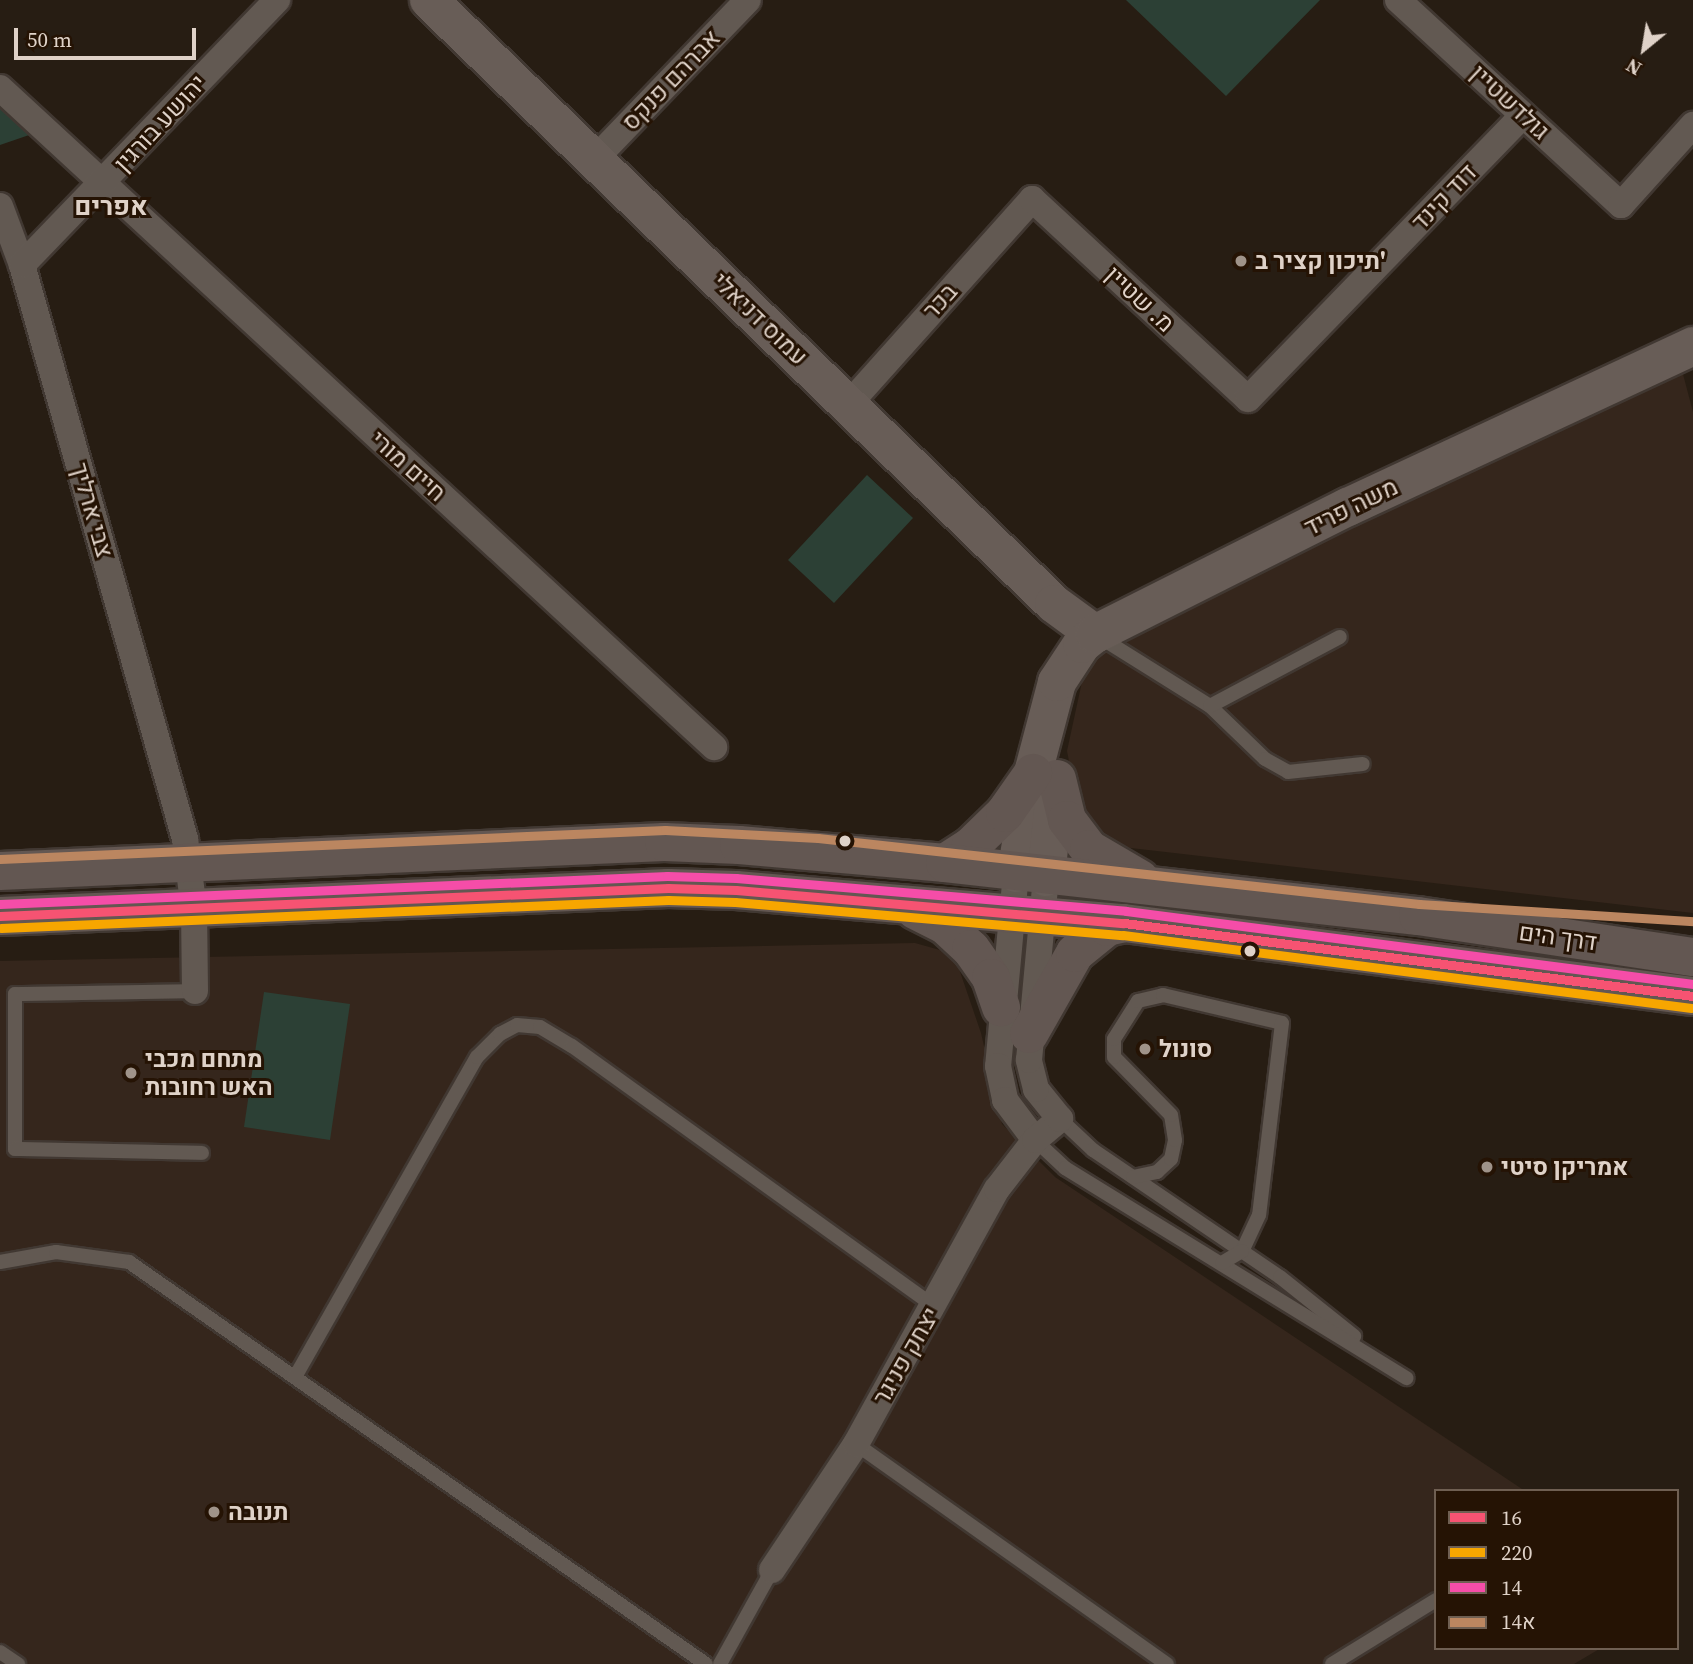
<!DOCTYPE html>
<html>
<head>
<meta charset="utf-8">
<style>
  body { margin:0 }
  #map { position:relative; width:1693px; height:1664px; overflow:hidden; background:#271d13; font-family:"Source Serif 4",Heebo,serif }
  div>[style] { position:absolute }
  .industrial>* { inset:0; background:#35261c }
  .green>* { inset:0; background:#2c4035 }
  .roads { filter:drop-shadow(2px 0 #413832) drop-shadow(-2px 0 #413832) drop-shadow(0 2px #413832) drop-shadow(0 -2px #413832) }
  .lane>* { height:14px; margin:-7px; padding:0 7px; transform-origin:7px; border-radius:7px; background:#625952 }
  .street>* { height:26px; margin:-13px; padding:0 13px; transform-origin:13px; border-radius:13px; background:#625952 }
  .secondary>* { height:38px; margin:-19px; padding:0 19px; transform-origin:19px; border-radius:19px; background:#685d57 }
  .primary>* { height:38px; margin:-19px; padding:0 19px; transform-origin:19px; border-radius:19px; background:#635752 }
  .bus-1>* { height:9px; margin:-4.5px; padding:0 4.5px; transform-origin:4.5px; border-radius:4.5px; background:#f65372 }
  .bus-2>* { height:9px; margin:-4.5px; padding:0 4.5px; transform-origin:4.5px; border-radius:4.5px; background:#f7a600 }
  .bus-3>* { height:9px; margin:-4.5px; padding:0 4.5px; transform-origin:4.5px; border-radius:4.5px; background:#f54da8 }
  .bus-4>* { height:9px; margin:-4.5px; padding:0 4.5px; transform-origin:4.5px; border-radius:4.5px; background:#bb8660 }
  .dots>* { width:19px; height:19px; translate:-50% -50%; box-sizing:border-box; border:4px solid #251304; border-radius:50% }
  span { translate:-50% -50%; white-space:nowrap; text-align:center; line-height:1.15; -webkit-text-stroke:6px #251304; paint-order:stroke }
  .street-label { font-size:24px; color:#dfd2c8 }
  .poi-label { font-size:24px; color:#dfd2c8; font-weight:700 }
  .left { translate:0 -50%; text-align:left }
  .neighbourhood-label { font-size:26px; color:#dfd2c8; font-weight:700 }
  .legend { position:absolute; left:1434px; top:1489px; width:245px; height:161px; box-sizing:border-box; background:#251304; border:2px solid #6f5f52; margin:0; padding:9px 12px; list-style:none; font-size:21px; color:#dfd2c8 }
  .legend li { display:flex; align-items:center; gap:14px; height:35px }
  .legend b { width:35px; border:2px solid #6f5f52 }
  .north { position:absolute; left:1609px; top:14px; width:70px; height:70px; -webkit-text-stroke:5px #251304; paint-order:stroke; rotate:210deg; font-size:19px; font-weight:700; line-height:28px; text-align:center; color:#dfd2c8 }
  .north::after { content:''; display:block; margin:auto; width:24px; height:32px; background:#dfd2c8; clip-path:polygon(50% 0,100% 100%,50% 72%,0 100%) }
  .scale { position:absolute; left:14px; top:28px; width:182px; height:32px; box-sizing:border-box; border:4px solid #dfd2c8; border-top:0; padding-left:9px; font-size:21px; line-height:24px; white-space:nowrap; color:#dfd2c8; -webkit-text-stroke:5px #251304; paint-order:stroke }
</style>
</head>
<body>
<div id="map">
  <div class="industrial">
    <div style="clip-path:polygon(1679px 359px,1693px 412px,1693px 913px,1096px 844px,1081px 822px,1067px 751px,1083px 677px,1116px 633px)"></div>
    <div style="clip-path:polygon(915px 943px,954px 954px,981px 1033px,1002px 1124px,1055px 1177px,1525px 1491px,1436px 1491px,1436px 1648px,1601px 1648px,1574px 1664px,0 1664px,0 961px)"></div>
  </div>
  <div class="green">
    <div style="clip-path:polygon(1126px 0,1320px 0,1226px 96px)"></div>
    <div style="clip-path:polygon(0 100px,35px 133px,0 145px)"></div>
    <div style="clip-path:polygon(867px 475px,913px 518px,834px 603px,788px 560px)"></div>
    <div style="clip-path:polygon(264px 992px,350px 1004px,330px 1140px,244px 1127px)"></div>
  </div>
  <div class="roads">
    <div class="lane">
      <div style="left:1098px;top:636px;width:132px;rotate:32deg"></div>
      <div style="left:1210px;top:706px;width:76px;rotate:43.9deg"></div>
      <div style="left:1265px;top:759px;width:26px;rotate:29deg"></div>
      <div style="left:1288px;top:772px;width:75px;rotate:-6.1deg"></div>
      <div style="left:1210px;top:706px;width:147px;rotate:-28deg"></div>
      <div style="left:195px;top:991px;width:180px;rotate:179deg"></div>
      <div style="left:15px;top:994px;width:155px;rotate:90deg"></div>
      <div style="left:15px;top:1149px;width:187px;rotate:1.2deg"></div>
      <div style="left:1060px;top:1119px;width:45px;rotate:43.2deg"></div>
      <div style="left:1093px;top:1150px;width:226px;rotate:34.2deg"></div>
      <div style="left:1280px;top:1277px;width:95px;rotate:38.6deg"></div>
      <div style="left:1035px;top:1140px;width:41px;rotate:43deg"></div>
      <div style="left:1065px;top:1168px;width:401px;rotate:31.6deg"></div>
      <div style="left:1133px;top:1177px;width:25px;rotate:-12deg"></div>
      <div style="left:1157px;top:1172px;width:19px;rotate:-43deg"></div>
      <div style="left:1171px;top:1159px;width:19px;rotate:-78deg"></div>
      <div style="left:1175px;top:1140px;width:25px;rotate:-99deg"></div>
      <div style="left:1171px;top:1115px;width:81px;rotate:-134.5deg"></div>
      <div style="left:1114px;top:1057px;width:18px;rotate:-90deg"></div>
      <div style="left:1114px;top:1039px;width:45px;rotate:-57.7deg"></div>
      <div style="left:1138px;top:1001px;width:26px;rotate:-13deg"></div>
      <div style="left:1163px;top:995px;width:122px;rotate:13.2deg"></div>
      <div style="left:1282px;top:1023px;width:193px;rotate:96.8deg"></div>
      <div style="left:1259px;top:1215px;width:40px;rotate:115deg"></div>
      <div style="left:1242px;top:1251px;width:23px;rotate:149deg"></div>
      <div style="left:0;top:1262px;width:57px;rotate:-10.1deg"></div>
      <div style="left:56px;top:1252px;width:74px;rotate:7.8deg"></div>
      <div style="left:129px;top:1262px;width:703px;rotate:34.87deg"></div>
      <div style="left:295px;top:1377px;width:368px;rotate:-60.4deg"></div>
      <div style="left:477px;top:1057px;width:33px;rotate:-45deg"></div>
      <div style="left:500px;top:1034px;width:19px;rotate:-28deg"></div>
      <div style="left:517px;top:1025px;width:23px;rotate:5deg"></div>
      <div style="left:540px;top:1027px;width:37px;rotate:31deg"></div>
      <div style="left:572px;top:1046px;width:446px;rotate:35.7deg"></div>
      <div style="left:856px;top:1444px;width:381px;rotate:35.3deg"></div>
      <div style="left:0;top:1652px;width:22px;rotate:34deg"></div>
      <div style="left:720px;top:1664px;width:107px;rotate:-61deg"></div>
      <div style="left:1332px;top:1664px;width:122px;rotate:-31.6deg"></div>
    </div>
    <div class="street">
      <div style="left:1398px;top:0;width:303px;rotate:42.6deg"></div>
      <div style="left:1621px;top:205px;width:108px;rotate:-48deg"></div>
      <div style="left:0;top:88px;width:972px;rotate:42.71deg"></div>
      <div style="left:593px;top:161px;width:223px;rotate:-46.1deg"></div>
      <div style="left:0;top:206px;width:63px;rotate:69.6deg"></div>
      <div style="left:849px;top:404px;width:275px;rotate:-48.2deg"></div>
      <div style="left:1032px;top:199px;width:294px;rotate:42.8deg"></div>
      <div style="left:1248px;top:399px;width:395px;rotate:-45.9deg"></div>
      <div style="left:1016px;top:873px;width:194px;rotate:95.3deg"></div>
      <div style="left:998px;top:1066px;width:35px;rotate:78deg"></div>
      <div style="left:1005px;top:1100px;width:50px;rotate:53.1deg"></div>
      <div style="left:195px;top:991px;width:81px;rotate:-90.7deg"></div>
      <div style="left:194px;top:910px;width:72px;rotate:-97.2deg"></div>
      <div style="left:185px;top:839px;width:597px;rotate:-105.85deg"></div>
      <div style="left:22px;top:265px;width:368px;rotate:-46.1deg"></div>
      <div style="left:772px;top:1570px;width:151px;rotate:-56.3deg"></div>
      <div style="left:856px;top:1444px;width:291px;rotate:-61.1deg"></div>
      <div style="left:997px;top:1189px;width:62px;rotate:-52.2deg"></div>
      <div style="left:1035px;top:1140px;width:33px;rotate:-40deg"></div>
      <div style="left:1060px;top:1119px;width:38px;rotate:-129deg"></div>
      <div style="left:1036px;top:1089px;width:30px;rotate:-104deg"></div>
      <div style="left:1029px;top:1060px;width:184px;rotate:-84.7deg"></div>
    </div>
    <div class="secondary">
      <div style="left:429px;top:0;width:869px;rotate:44.02deg"></div>
      <div style="left:1054px;top:604px;width:51px;rotate:36.2deg"></div>
      <div style="left:1016px;top:873px;width:101px;rotate:-80.4deg"></div>
      <div style="left:1033px;top:773px;width:94px;rotate:-75.2deg"></div>
      <div style="left:1057px;top:682px;width:45px;rotate:-56.7deg"></div>
      <div style="left:1082px;top:644px;width:16px;rotate:-38deg"></div>
      <div style="left:1095px;top:634px;width:283px;rotate:-26.7deg"></div>
      <div style="left:1348px;top:507px;width:381px;rotate:-25deg"></div>
      <div style="left:1046px;top:877px;width:86px;rotate:-84deg"></div>
    </div>
    <div class="primary">
      <div style="left:1057px;top:779px;width:42px;rotate:76.3deg"></div>
      <div style="left:1067px;top:820px;width:36px;rotate:53deg"></div>
      <div style="left:1089px;top:849px;width:59px;rotate:30.5deg"></div>
      <div style="left:945px;top:863px;width:30px;rotate:-33deg"></div>
      <div style="left:970px;top:847px;width:49px;rotate:-44.2deg"></div>
      <div style="left:1005px;top:813px;width:49px;rotate:-55deg"></div>
      <div style="left:0;top:871px;width:665px;rotate:-2.5deg"></div>
      <div style="left:664px;top:842px;width:75px;rotate:2.3deg"></div>
      <div style="left:739px;top:845px;width:207px;rotate:5deg"></div>
      <div style="left:945px;top:863px;width:476px;rotate:6.4deg"></div>
      <div style="left:1418px;top:916px;width:278px;rotate:8.5deg"></div>
      <div style="left:915px;top:910px;width:34px;rotate:27deg"></div>
      <div style="left:945px;top:925px;width:35px;rotate:43deg"></div>
      <div style="left:971px;top:949px;width:35px;rotate:55deg"></div>
      <div style="left:991px;top:978px;width:31px;rotate:71deg"></div>
      <div style="left:0;top:916px;width:669px;rotate:-2.4deg"></div>
      <div style="left:668px;top:888px;width:68px;rotate:1.7deg"></div>
      <div style="left:736px;top:890px;width:389px;rotate:4.9deg"></div>
      <div style="left:1124px;top:923px;width:574px;rotate:7.31deg"></div>
      <div style="left:1029px;top:1034px;width:93px;rotate:-60.4deg"></div>
      <div style="left:1075px;top:953px;width:41px;rotate:-39.1deg"></div>
      <div style="left:1107px;top:927px;width:17px;rotate:-13deg"></div>
    </div>
  </div>
  <div class="bus-1">
    <div style="left:0;top:916px;width:669px;rotate:-2.4deg"></div>
    <div style="left:668px;top:888px;width:68px;rotate:1.7deg"></div>
    <div style="left:736px;top:890px;width:389px;rotate:4.9deg"></div>
    <div style="left:1124px;top:923px;width:574px;rotate:7.31deg"></div>
  </div>
  <div class="bus-2">
    <div style="left:1px;top:928px;width:668px;rotate:-2.4deg"></div>
    <div style="left:668px;top:900px;width:67px;rotate:1.7deg"></div>
    <div style="left:735px;top:902px;width:389px;rotate:4.9deg"></div>
    <div style="left:1123px;top:935px;width:573px;rotate:7.32deg"></div>
  </div>
  <div class="bus-3">
    <div style="left:0;top:904px;width:668px;rotate:-2.4deg"></div>
    <div style="left:667px;top:876px;width:69px;rotate:1.7deg"></div>
    <div style="left:736px;top:878px;width:391px;rotate:4.8deg"></div>
    <div style="left:1126px;top:911px;width:572px;rotate:7.34deg"></div>
  </div>
  <div class="bus-4">
    <div style="left:0;top:859px;width:666px;rotate:-2.5deg"></div>
    <div style="left:665px;top:830px;width:153px;rotate:3deg"></div>
    <div style="left:818px;top:838px;width:605px;rotate:6.27deg"></div>
    <div style="left:1419px;top:904px;width:275px;rotate:3.6deg"></div>
  </div>
  <div class="dots">
    <div style="left:1241px;top:261px;background:#9f9389"></div>
    <div style="left:845px;top:841px;background:#dfd2c8"></div>
    <div style="left:1250px;top:951px;background:#dfd2c8"></div>
    <div style="left:1145px;top:1049px;background:#9f9389"></div>
    <div style="left:131px;top:1073px;background:#9f9389"></div>
    <div style="left:1487px;top:1167px;background:#9f9389"></div>
    <div style="left:214px;top:1512px;background:#9f9389"></div>
  </div>
  <div class="street-label">
    <span style="left:671px;top:80px;rotate:-46deg">אברהם פנקס</span>
    <span style="left:1510px;top:102px;rotate:43deg">גולדשטיין</span>
    <span style="left:160px;top:123px;rotate:-47deg">יהושע בורגין</span>
    <span style="left:1444px;top:197px;rotate:-46deg">דוד קינד</span>
    <span style="left:1140px;top:299px;rotate:43deg">מ. שטיין</span>
    <span style="left:940px;top:301px;rotate:-48deg">בכר</span>
    <span style="left:760px;top:319px;rotate:44deg">עמוס דניאלי</span>
    <span style="left:408px;top:466px;rotate:42deg">חיים מורי</span>
    <span style="left:1351px;top:507px;rotate:-26deg">משה פריד</span>
    <span style="left:92px;top:510px;rotate:74deg">צבי ארליך</span>
    <span style="left:1558px;top:937px;rotate:8deg">דרך הים</span>
    <span style="left:906px;top:1356px;rotate:-60deg">יצחק פניגר</span>
  </div>
  <div class="poi-label">
    <span class="left" style="left:1255px;top:261px">תיכון קציר ב'</span>
    <span class="left" style="left:1159px;top:1049px">סונול</span>
    <span class="left" style="left:145px;top:1073px">מתחם מכבי<br>האש רחובות</span>
    <span class="left" style="left:1501px;top:1167px">אמריקן סיטי</span>
    <span class="left" style="left:228px;top:1512px">תנובה</span>
  </div>
  <div class="neighbourhood-label">
    <span style="left:111px;top:207px">אפרים</span>
  </div>
  <ul class="legend">
  <li><b style="height:9px;background:#f65372"></b>16</li>
  <li><b style="height:9px;background:#f7a600"></b>220</li>
  <li><b style="height:9px;background:#f54da8"></b>14</li>
  <li><b style="height:9px;background:#bb8660"></b>14א</li>
  </ul>
  <div class="north">N</div>
  <div class="scale">50 m</div>
</div>
</body>
</html>
